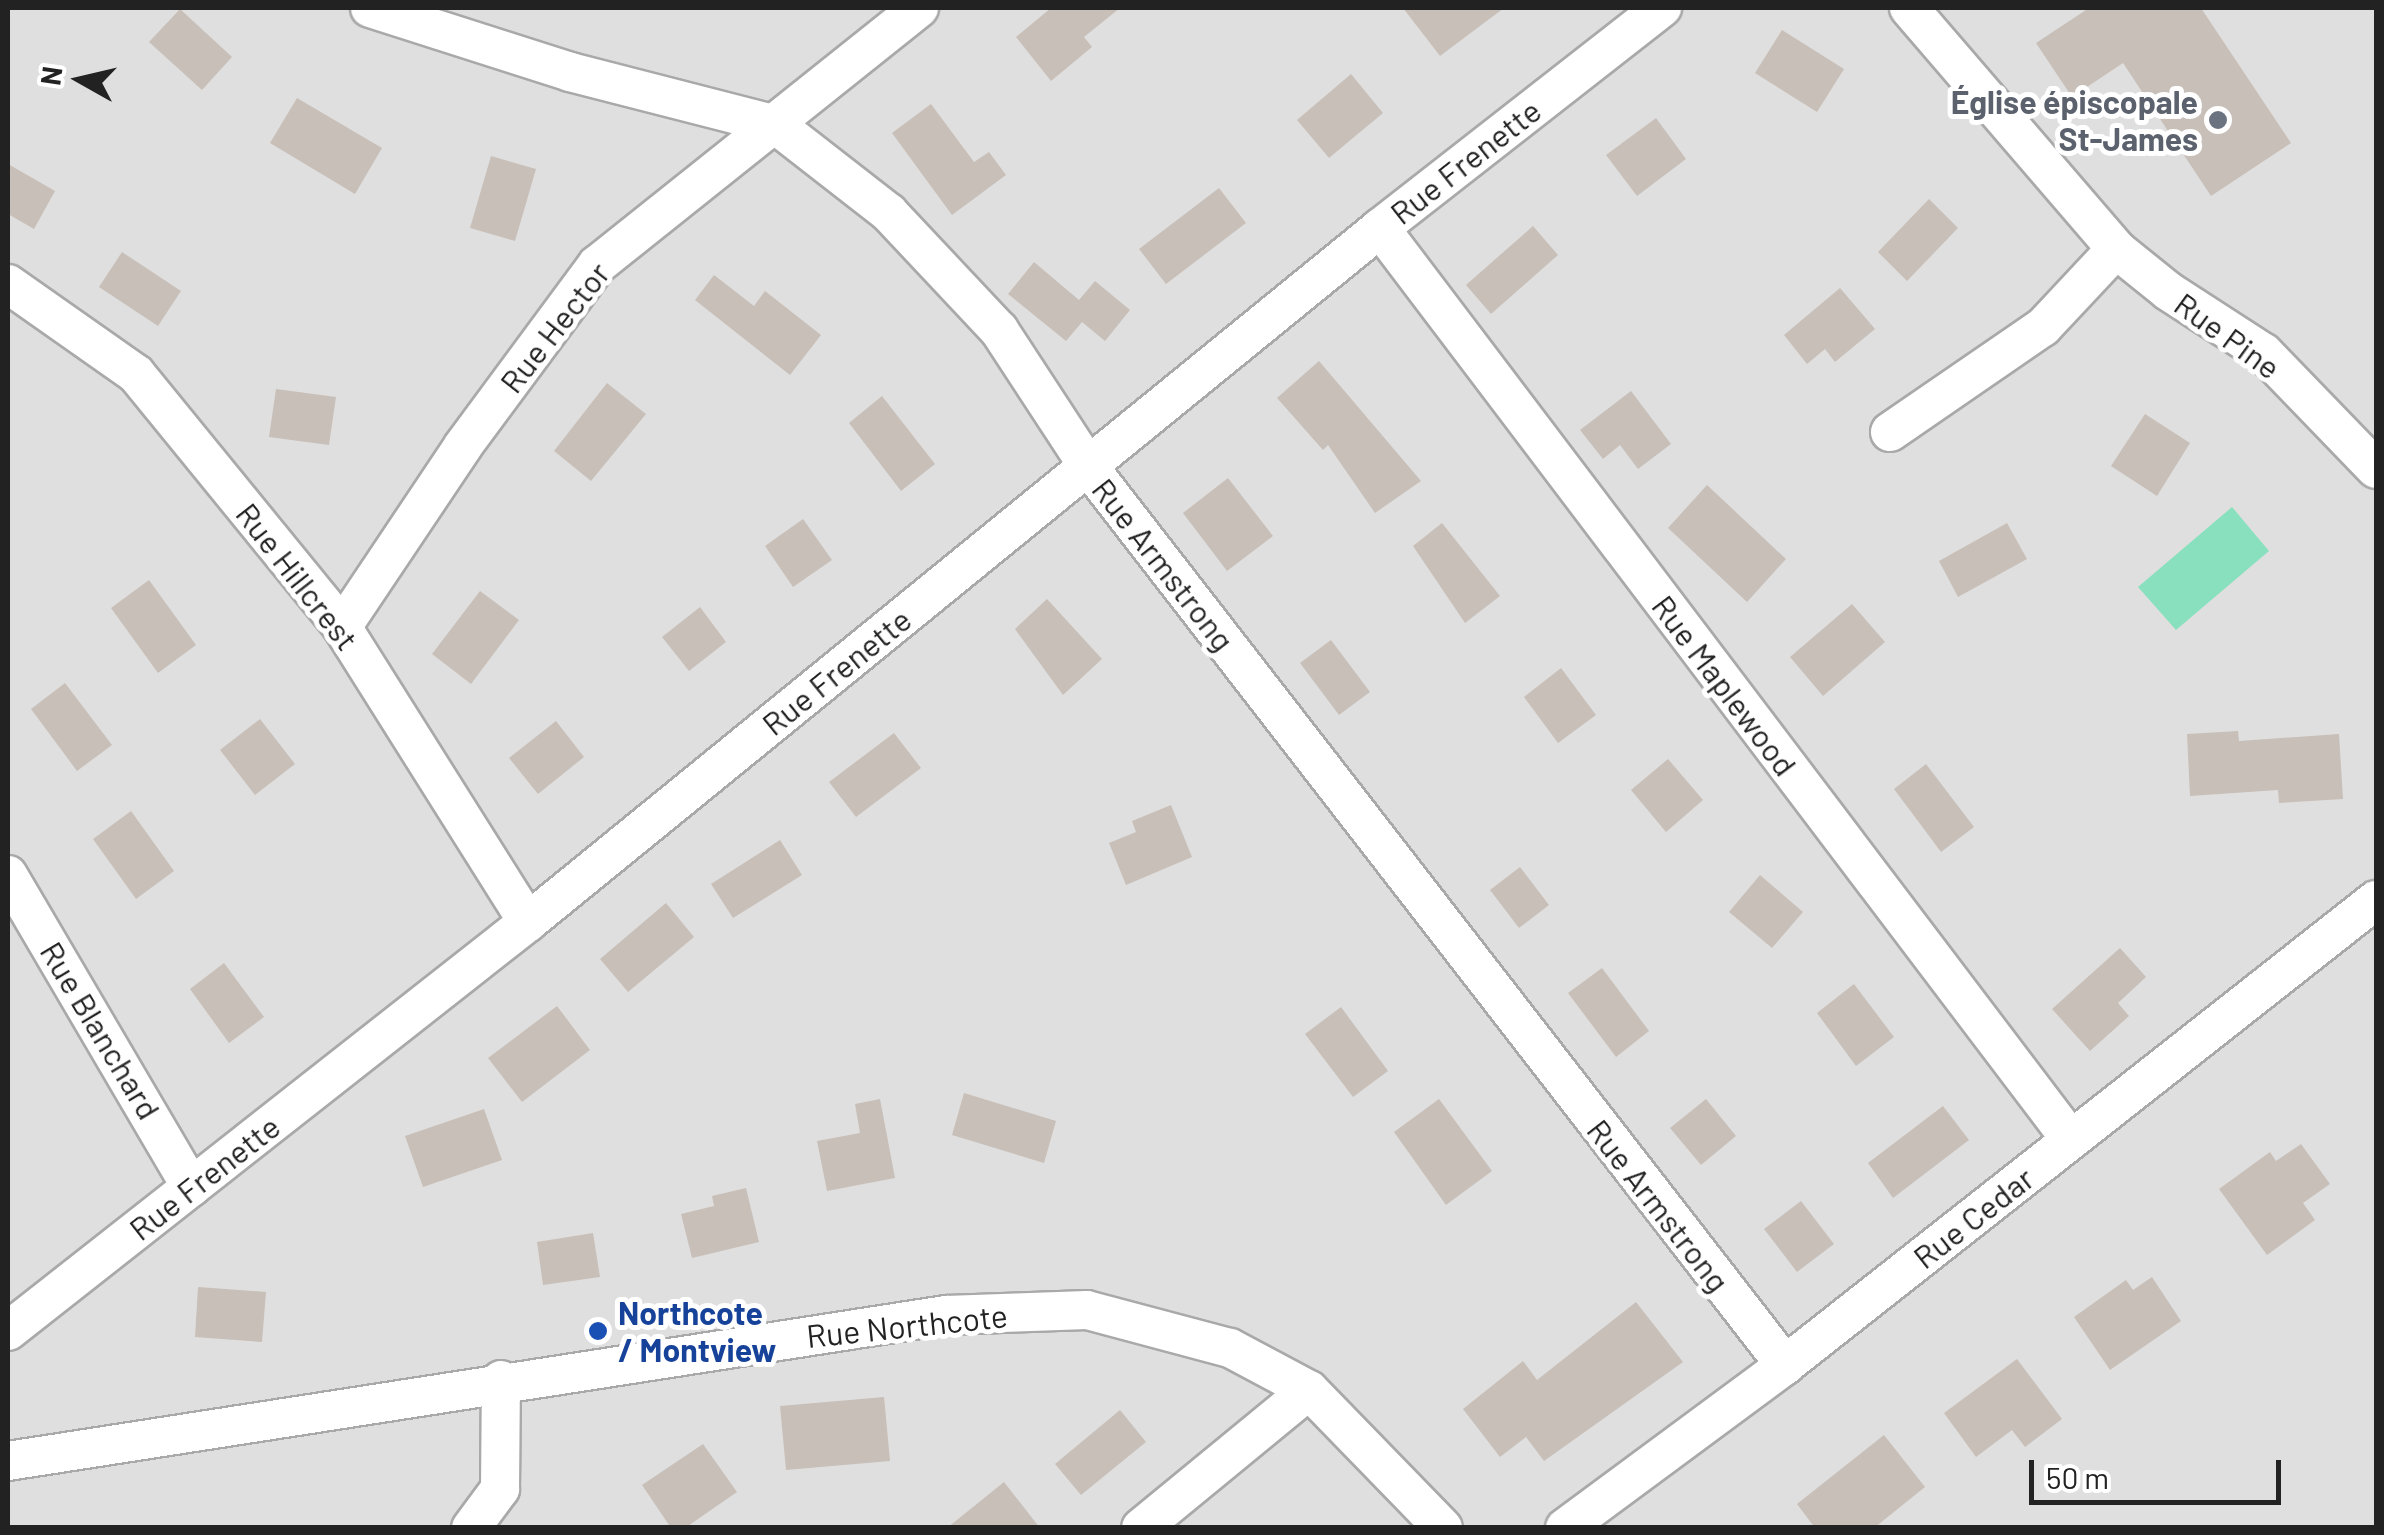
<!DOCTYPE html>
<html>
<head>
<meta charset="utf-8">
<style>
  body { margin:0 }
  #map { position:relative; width:2384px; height:1535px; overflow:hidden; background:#f2efe9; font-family:Barlow,sans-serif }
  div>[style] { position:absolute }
  .residential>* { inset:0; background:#e0dfdf }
  .pitch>* { inset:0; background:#88e0be }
  .building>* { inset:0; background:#c7bfb8 }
  .roads { filter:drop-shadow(2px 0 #a9a9a9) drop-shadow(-2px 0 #a9a9a9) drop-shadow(0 2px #a9a9a9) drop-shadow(0 -2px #a9a9a9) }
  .street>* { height:38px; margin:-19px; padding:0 19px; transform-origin:19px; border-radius:19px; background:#fff }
  .dots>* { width:28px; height:28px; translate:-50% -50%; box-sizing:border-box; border:5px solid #fff; border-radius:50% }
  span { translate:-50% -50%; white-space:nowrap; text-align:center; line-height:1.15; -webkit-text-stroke:10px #fff; paint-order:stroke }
  .worship-label { font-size:32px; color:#5b616d; font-weight:700 }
  .right { translate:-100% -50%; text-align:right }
  .street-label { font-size:32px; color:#222 }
  .transit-label { font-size:32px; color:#164399; font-weight:700 }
  .left { translate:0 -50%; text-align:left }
  .frame { position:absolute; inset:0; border:10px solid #222; pointer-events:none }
  .north { position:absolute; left:30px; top:30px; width:100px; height:100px; -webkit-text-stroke:8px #fff; paint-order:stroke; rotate:278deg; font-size:28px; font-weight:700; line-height:40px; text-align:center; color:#222 }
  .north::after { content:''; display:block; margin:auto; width:35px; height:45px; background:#222; clip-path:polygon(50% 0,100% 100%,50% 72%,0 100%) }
  .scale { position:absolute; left:2029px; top:1460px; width:252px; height:45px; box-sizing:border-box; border:5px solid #222; border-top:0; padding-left:12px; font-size:30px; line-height:35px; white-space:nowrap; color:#222; -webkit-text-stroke:8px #fff; paint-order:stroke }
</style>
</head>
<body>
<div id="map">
  <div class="residential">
    <div style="clip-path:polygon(8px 8px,2376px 8px,2376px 1527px,8px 1527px)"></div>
  </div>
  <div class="pitch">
    <div style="clip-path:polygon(2232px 507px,2269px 551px,2176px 630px,2138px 587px)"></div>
  </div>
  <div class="building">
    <div style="clip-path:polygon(1051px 8px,1120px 8px,1084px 37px,1092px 47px,1051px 81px,1016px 37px)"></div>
    <div style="clip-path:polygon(1403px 8px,1504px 8px,1440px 56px)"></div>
    <div style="clip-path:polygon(2089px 8px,2201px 8px,2291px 143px,2211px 196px,2123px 63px,2072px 97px,2036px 43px)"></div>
    <div style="clip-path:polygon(180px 9px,232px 57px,202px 90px,149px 42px)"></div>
    <div style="clip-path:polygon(1782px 30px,1844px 69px,1817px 112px,1755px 73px)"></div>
    <div style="clip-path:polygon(1351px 74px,1383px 113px,1329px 158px,1297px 120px)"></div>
    <div style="clip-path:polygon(297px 98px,382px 148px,355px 194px,270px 143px)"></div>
    <div style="clip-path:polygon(931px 104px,974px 162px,989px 152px,1006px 175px,952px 215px,892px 133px)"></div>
    <div style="clip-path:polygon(1656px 118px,1686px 159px,1637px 196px,1606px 155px)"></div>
    <div style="clip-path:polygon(491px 156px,536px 169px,515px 241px,470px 228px)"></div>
    <div style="clip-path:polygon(8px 164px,55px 191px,34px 229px,8px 214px)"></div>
    <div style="clip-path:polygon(1219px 188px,1246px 223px,1166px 284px,1139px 249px)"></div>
    <div style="clip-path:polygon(1929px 199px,1958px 228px,1907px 281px,1878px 252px)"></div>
    <div style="clip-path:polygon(1533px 226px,1558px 255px,1491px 314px,1466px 285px)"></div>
    <div style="clip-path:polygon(122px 252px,181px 291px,158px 326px,99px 287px)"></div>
    <div style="clip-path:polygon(1034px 262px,1079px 300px,1095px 281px,1130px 310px,1105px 341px,1082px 322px,1066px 341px,1008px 294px)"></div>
    <div style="clip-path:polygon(714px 275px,754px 306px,765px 291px,821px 335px,790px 375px,695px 300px)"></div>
    <div style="clip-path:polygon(1840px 288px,1875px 329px,1835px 362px,1825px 349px,1807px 364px,1784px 335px)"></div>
    <div style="clip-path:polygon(1319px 361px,1421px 481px,1375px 513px,1328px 445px,1323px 450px,1277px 398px)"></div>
    <div style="clip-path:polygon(607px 383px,646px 414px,591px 481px,554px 451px)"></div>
    <div style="clip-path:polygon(276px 389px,336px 397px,329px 445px,269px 437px)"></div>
    <div style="clip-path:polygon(1631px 391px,1671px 444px,1638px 469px,1620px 445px,1603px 459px,1580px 430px)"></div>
    <div style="clip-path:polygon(882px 396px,935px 464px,901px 491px,849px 423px)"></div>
    <div style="clip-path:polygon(2145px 414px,2190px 443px,2157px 496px,2111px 466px)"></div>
    <div style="clip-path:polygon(1228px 478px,1273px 536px,1227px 571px,1183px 513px)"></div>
    <div style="clip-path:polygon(1707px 485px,1786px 559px,1747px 602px,1668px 528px)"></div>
    <div style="clip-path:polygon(803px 519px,832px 560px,793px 587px,765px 546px)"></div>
    <div style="clip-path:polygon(1442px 523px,1500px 596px,1465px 623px,1413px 546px)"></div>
    <div style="clip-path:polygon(2007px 523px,2027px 559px,1958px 597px,1939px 561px)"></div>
    <div style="clip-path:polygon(149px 580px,196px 645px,158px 673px,111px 608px)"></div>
    <div style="clip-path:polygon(480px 591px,519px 620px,471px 684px,432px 654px)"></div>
    <div style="clip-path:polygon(1047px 599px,1102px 659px,1063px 695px,1015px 629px)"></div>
    <div style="clip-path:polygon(1852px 604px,1885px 642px,1823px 696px,1790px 657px)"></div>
    <div style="clip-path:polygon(700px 607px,726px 642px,689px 671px,662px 637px)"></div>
    <div style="clip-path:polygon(1331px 640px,1370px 692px,1339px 715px,1300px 663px)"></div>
    <div style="clip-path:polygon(1561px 668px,1596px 715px,1558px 743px,1524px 697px)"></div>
    <div style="clip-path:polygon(65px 683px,112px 745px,77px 771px,31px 709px)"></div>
    <div style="clip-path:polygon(260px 719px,295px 764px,255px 795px,220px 750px)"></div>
    <div style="clip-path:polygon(556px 721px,584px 757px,538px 794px,509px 758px)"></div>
    <div style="clip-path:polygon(2238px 731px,2239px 741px,2339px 734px,2343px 799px,2279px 803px,2278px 790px,2190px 796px,2187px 734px)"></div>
    <div style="clip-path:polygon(894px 733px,921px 768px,856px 817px,829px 782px)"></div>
    <div style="clip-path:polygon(1668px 759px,1703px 800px,1666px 832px,1631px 790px)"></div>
    <div style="clip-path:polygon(1926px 764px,1974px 827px,1941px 852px,1894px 789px)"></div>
    <div style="clip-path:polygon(1171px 805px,1192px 857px,1126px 885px,1109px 843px,1136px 832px,1132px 821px)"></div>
    <div style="clip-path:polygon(131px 811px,174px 871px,136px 899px,93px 839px)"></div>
    <div style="clip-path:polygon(780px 840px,802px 875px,733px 918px,711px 884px)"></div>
    <div style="clip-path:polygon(1520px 867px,1549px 905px,1519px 928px,1490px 890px)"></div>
    <div style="clip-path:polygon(1760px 875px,1803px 912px,1772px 948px,1729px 912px)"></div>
    <div style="clip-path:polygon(666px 903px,694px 937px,628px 992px,600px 959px)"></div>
    <div style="clip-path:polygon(2120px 948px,2146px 977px,2118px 1003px,2129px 1016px,2090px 1051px,2052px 1009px)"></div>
    <div style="clip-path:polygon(224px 963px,264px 1017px,229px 1043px,190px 989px)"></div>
    <div style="clip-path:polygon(1602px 968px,1649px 1031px,1616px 1057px,1568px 993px)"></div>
    <div style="clip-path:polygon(1854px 984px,1894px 1037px,1856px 1066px,1817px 1013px)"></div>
    <div style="clip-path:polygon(557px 1006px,590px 1050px,522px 1102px,488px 1058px)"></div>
    <div style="clip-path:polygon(1341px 1007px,1388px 1071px,1353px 1097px,1305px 1034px)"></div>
    <div style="clip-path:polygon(964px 1093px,1056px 1121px,1044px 1163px,952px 1135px)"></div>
    <div style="clip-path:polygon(880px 1099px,895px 1178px,827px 1191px,817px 1141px,860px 1133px,855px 1104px)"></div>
    <div style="clip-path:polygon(1439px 1099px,1492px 1171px,1446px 1205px,1394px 1132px)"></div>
    <div style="clip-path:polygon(1706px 1099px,1736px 1136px,1701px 1165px,1670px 1128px)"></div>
    <div style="clip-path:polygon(1943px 1106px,1969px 1140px,1893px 1198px,1868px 1163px)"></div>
    <div style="clip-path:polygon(484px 1109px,502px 1160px,423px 1187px,405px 1136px)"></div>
    <div style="clip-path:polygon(2301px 1144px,2330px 1184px,2303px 1203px,2315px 1220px,2267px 1255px,2219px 1189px,2270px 1152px,2276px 1161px)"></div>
    <div style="clip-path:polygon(746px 1188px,759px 1242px,692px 1258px,681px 1214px,714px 1206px,712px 1196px)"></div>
    <div style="clip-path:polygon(1801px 1201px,1834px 1244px,1797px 1272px,1764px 1229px)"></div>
    <div style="clip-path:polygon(593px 1233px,600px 1277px,543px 1285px,537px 1242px)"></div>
    <div style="clip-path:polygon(2152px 1277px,2181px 1321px,2110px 1370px,2074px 1317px,2126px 1280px,2133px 1290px)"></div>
    <div style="clip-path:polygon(198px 1287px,266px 1292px,262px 1342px,195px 1337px)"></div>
    <div style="clip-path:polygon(1636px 1302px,1683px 1362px,1544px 1461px,1526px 1437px,1500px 1457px,1463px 1409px,1523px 1361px,1537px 1380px)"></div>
    <div style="clip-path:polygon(2017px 1359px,2062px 1419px,2025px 1447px,2012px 1430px,1976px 1457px,1944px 1413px)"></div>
    <div style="clip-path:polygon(884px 1397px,890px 1461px,786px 1470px,780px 1406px)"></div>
    <div style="clip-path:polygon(1120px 1410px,1146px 1442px,1081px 1495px,1055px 1464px)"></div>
    <div style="clip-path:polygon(1884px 1435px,1925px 1487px,1874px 1528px,1815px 1528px,1797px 1504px)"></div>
    <div style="clip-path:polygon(703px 1444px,737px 1492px,685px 1528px,671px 1528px,642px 1485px)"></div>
    <div style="clip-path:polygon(1004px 1482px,1040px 1528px,947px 1528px)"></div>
  </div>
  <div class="roads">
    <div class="street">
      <div style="left:370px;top:8px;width:210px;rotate:17.7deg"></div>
      <div style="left:570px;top:72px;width:213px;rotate:14.4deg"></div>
      <div style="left:776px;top:125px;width:143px;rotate:37.9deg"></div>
      <div style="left:889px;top:213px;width:161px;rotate:46.8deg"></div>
      <div style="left:999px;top:330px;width:163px;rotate:56.8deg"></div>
      <div style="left:1088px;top:466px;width:1138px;rotate:52.21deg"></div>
      <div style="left:1909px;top:8px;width:318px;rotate:49.3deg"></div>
      <div style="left:2116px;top:249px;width:67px;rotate:38.9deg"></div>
      <div style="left:2168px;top:291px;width:114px;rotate:32.9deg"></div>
      <div style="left:2264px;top:353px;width:161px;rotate:46deg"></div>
      <div style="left:1380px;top:228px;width:1144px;rotate:52.85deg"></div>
      <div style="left:8px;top:284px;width:156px;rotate:35.1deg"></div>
      <div style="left:136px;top:374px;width:326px;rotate:50.8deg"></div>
      <div style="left:342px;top:627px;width:349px;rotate:57.8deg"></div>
      <div style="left:1890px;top:432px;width:186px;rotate:-34.5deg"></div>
      <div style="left:2043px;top:327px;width:107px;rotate:-46.9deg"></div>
      <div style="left:342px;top:627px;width:218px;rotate:-56.2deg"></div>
      <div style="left:463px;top:446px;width:225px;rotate:-53.5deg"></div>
      <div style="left:597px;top:265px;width:412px;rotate:-38.6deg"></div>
      <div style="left:8px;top:875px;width:362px;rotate:59.6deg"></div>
      <div style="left:8px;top:1331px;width:662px;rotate:-38.19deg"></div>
      <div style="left:528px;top:922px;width:1099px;rotate:-39.16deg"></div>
      <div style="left:1380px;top:228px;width:358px;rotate:-38deg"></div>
      <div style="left:8px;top:1461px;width:949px;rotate:-8.85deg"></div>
      <div style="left:946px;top:1315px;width:141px;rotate:-2deg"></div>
      <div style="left:1087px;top:1310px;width:148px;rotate:14.9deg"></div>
      <div style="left:1230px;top:1348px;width:89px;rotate:28deg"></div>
      <div style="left:1309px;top:1390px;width:192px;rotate:45.8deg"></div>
      <div style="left:471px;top:1528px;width:49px;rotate:-53.4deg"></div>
      <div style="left:500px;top:1489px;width:109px;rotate:-89.5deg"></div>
      <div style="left:1141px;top:1528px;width:217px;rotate:-39.4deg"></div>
      <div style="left:1565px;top:1528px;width:274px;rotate:-36.5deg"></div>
      <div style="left:1785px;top:1365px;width:752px;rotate:-38.2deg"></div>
    </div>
  </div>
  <div class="dots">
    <div style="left:2218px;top:120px;background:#6b7280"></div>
    <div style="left:598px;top:1331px;background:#1a4fb4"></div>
  </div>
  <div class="worship-label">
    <span class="right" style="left:2198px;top:120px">Église épiscopale<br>St-James</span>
  </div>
  <div class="street-label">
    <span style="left:1465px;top:161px;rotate:-38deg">Rue Frenette</span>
    <span style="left:554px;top:327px;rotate:-52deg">Rue Hector</span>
    <span style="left:2228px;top:335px;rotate:36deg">Rue Pine</span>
    <span style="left:1164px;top:564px;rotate:52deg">Rue Armstrong</span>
    <span style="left:298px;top:576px;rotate:52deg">Rue Hillcrest</span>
    <span style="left:836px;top:671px;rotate:-39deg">Rue Frenette</span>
    <span style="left:1725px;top:685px;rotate:53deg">Rue Maplewood</span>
    <span style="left:101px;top:1030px;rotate:59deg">Rue Blanchard</span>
    <span style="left:204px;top:1177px;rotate:-38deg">Rue Frenette</span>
    <span style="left:1659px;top:1205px;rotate:52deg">Rue Armstrong</span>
    <span style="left:1973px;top:1217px;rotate:-38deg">Rue Cedar</span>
    <span style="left:907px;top:1325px;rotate:-6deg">Rue Northcote</span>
  </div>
  <div class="transit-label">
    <span class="left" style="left:618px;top:1331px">Northcote<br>/ Montview</span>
  </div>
  <div class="frame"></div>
  <div class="north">N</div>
  <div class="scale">50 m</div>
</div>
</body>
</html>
